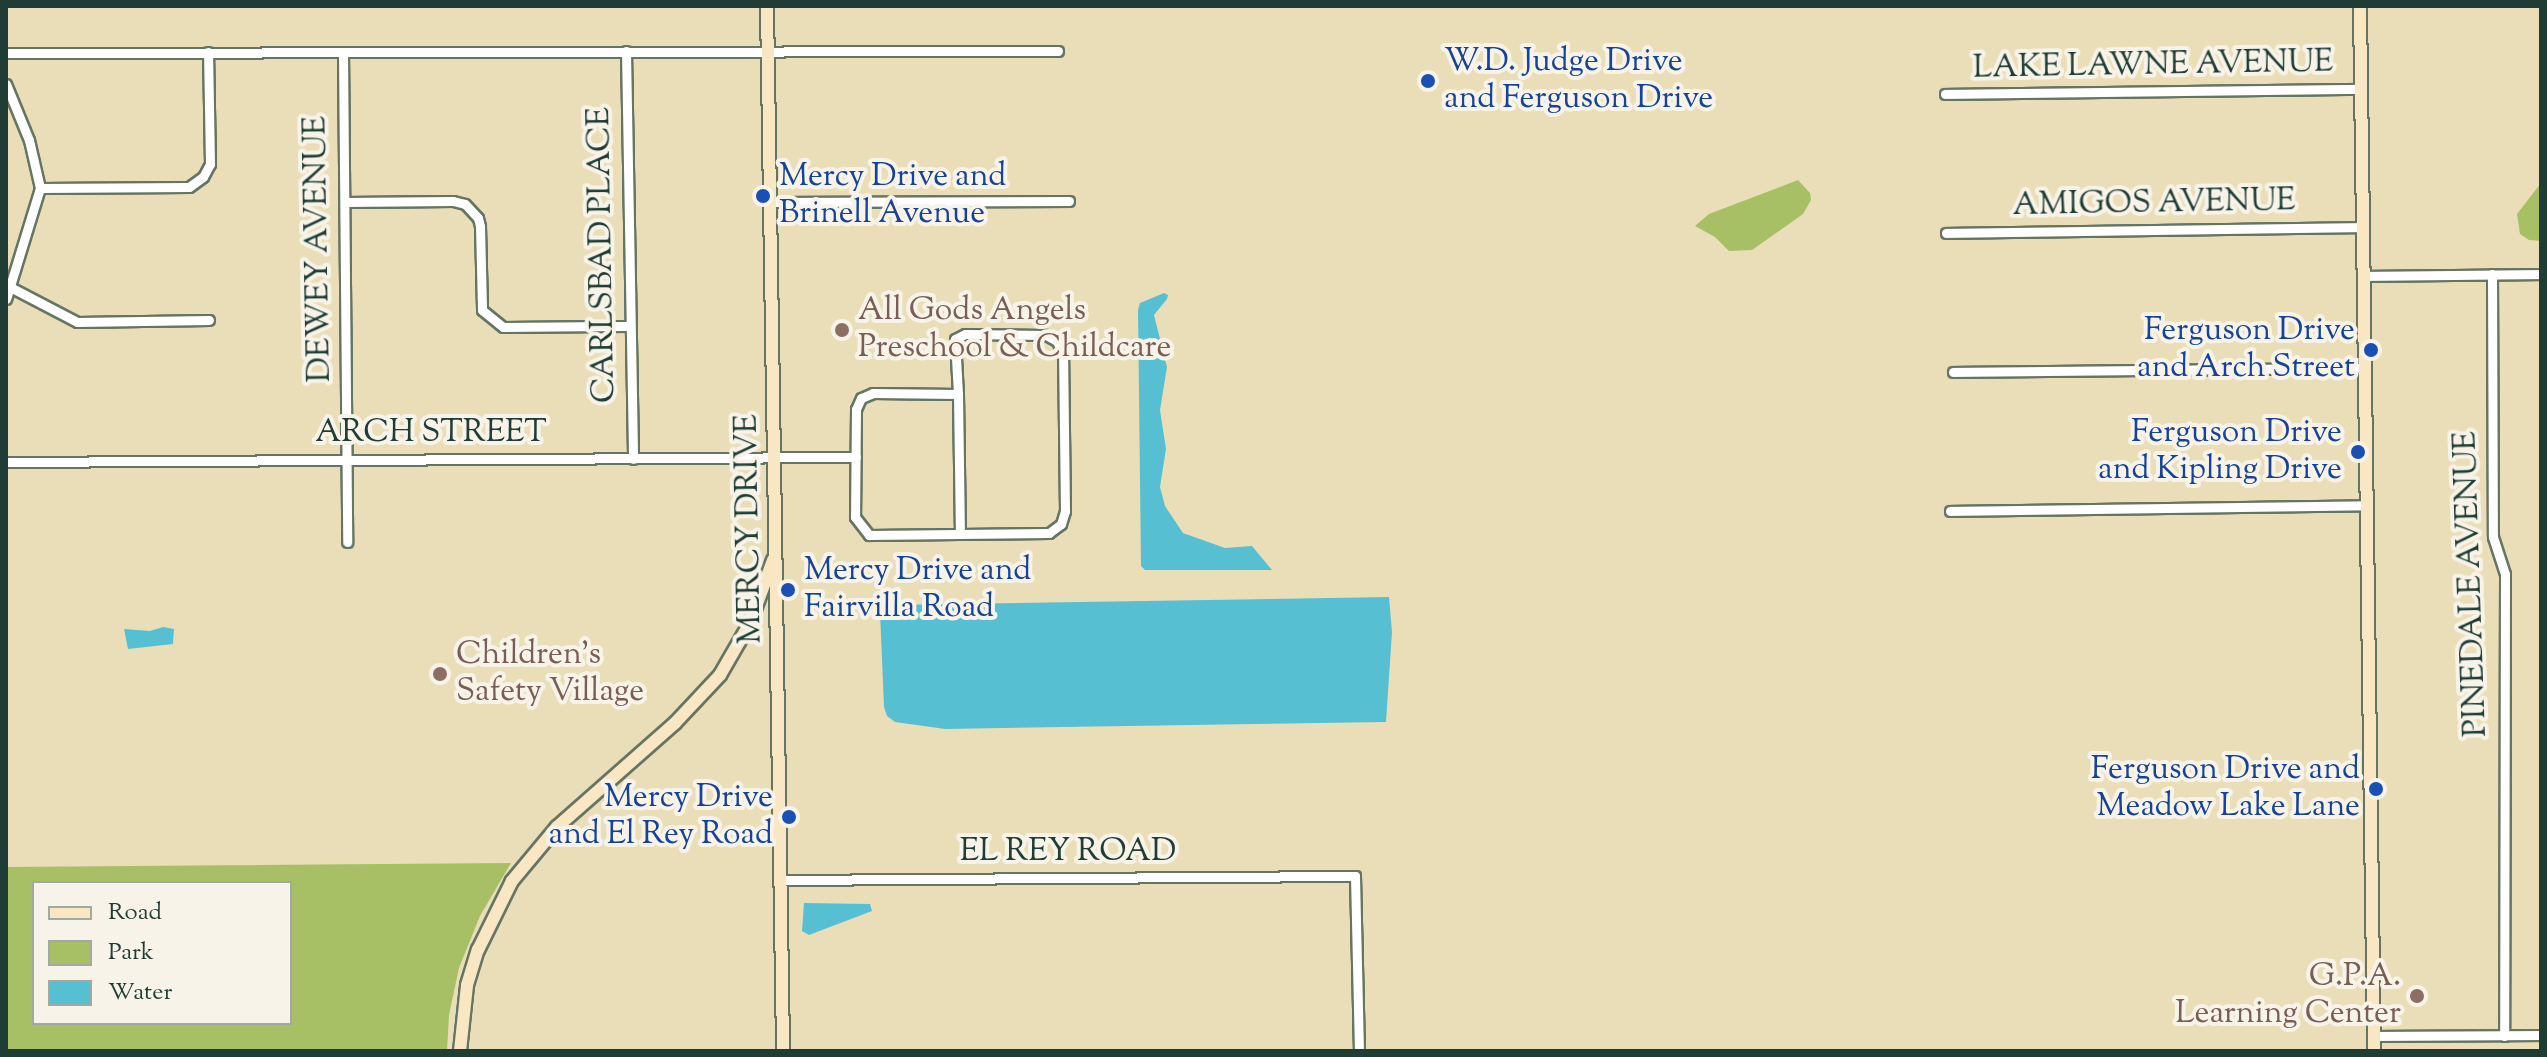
<!DOCTYPE html>
<html>
<head>
<meta charset="utf-8">
<style>
  body { margin:0 }
  #map { position:relative; width:2547px; height:1057px; overflow:hidden; background:#eadeb9; font-family:"Sorts Mill Goudy",serif }
  div>[style] { position:absolute }
  .green>* { inset:0; background:#a7c066 }
  .water>* { inset:0; background:#56c0d2 }
  .roads { filter:drop-shadow(2px 0 #667563) drop-shadow(-2px 0 #667563) drop-shadow(0 2px #667563) drop-shadow(0 -2px #667563) }
  .street>* { height:9px; margin:-4.5px; padding:0 4.5px; transform-origin:4.5px; border-radius:4.5px; background:#fff }
  .secondary>* { height:12px; margin:-6px; padding:0 6px; transform-origin:6px; border-radius:6px; background:#f9e7c3 }
  .dots>* { width:22px; height:22px; translate:-50% -50%; box-sizing:border-box; border:4px solid #f7f3e8; border-radius:50% }
  span { translate:-50% -50%; white-space:nowrap; text-align:center; line-height:1.15; -webkit-text-stroke:8px #f7f3e8; paint-order:stroke }
  .transit-label { font-size:32px; color:#164399 }
  .left { translate:0 -50%; text-align:left }
  .right { translate:-100% -50%; text-align:right }
  .street-label { font-size:32px; color:#1f3d34 }
  .education-label { font-size:32px; color:#785e54 }
  .frame { position:absolute; inset:0; border:8px solid #1f3d34; pointer-events:none }
  .legend { position:absolute; left:32px; top:881px; width:260px; height:144px; box-sizing:border-box; background:#f7f3e8; border:2px solid #a1aaa0; margin:0; padding:10px 14px; list-style:none; font-size:24px; color:#1f3d34 }
  .legend li { display:flex; align-items:center; gap:16px; height:40px }
  .legend b { width:40px; border:2px solid #a1aaa0 }
</style>
</head>
<body>
<div id="map">
  <div class="green">
    <div style="clip-path:polygon(1798px 180px,1810px 193px,1811px 200px,1803px 214px,1752px 250px,1729px 251px,1715px 237px,1695px 226px,1709px 214px)"></div>
    <div style="clip-path:polygon(2541px 183px,2541px 241px,2529px 240px,2520px 234px,2517px 214px)"></div>
    <div style="clip-path:polygon(evenodd,511px 863px,480px 916px,459px 968px,449px 1015px,447px 1051px,6px 1051px,6px 867px,511px 863px,34px 883px,290px 883px,290px 1023px,34px 1023px,34px 883px)"></div>
  </div>
  <div class="water">
    <div style="clip-path:polygon(1164px 293px,1168px 295px,1167px 299px,1154px 315px,1167px 367px,1160px 410px,1166px 449px,1160px 487px,1165px 506px,1183px 533px,1225px 548px,1252px 546px,1272px 570px,1145px 570px,1141px 566px,1138px 310px,1140px 303px)"></div>
    <div style="clip-path:polygon(1389px 597px,1392px 632px,1386px 722px,945px 729px,895px 722px,887px 716px,884px 707px,880px 612px,891px 605px)"></div>
    <div style="clip-path:polygon(163px 627px,174px 629px,173px 644px,128px 649px,124px 629px,150px 631px)"></div>
    <div style="clip-path:polygon(804px 903px,870px 904px,872px 911px,809px 935px,802px 931px)"></div>
  </div>
  <div class="roads">
    <div class="street">
      <div style="left:626px;top:51px;width:408px;rotate:89deg"></div>
      <div style="left:343px;top:52px;width:490px;rotate:89.5deg"></div>
      <div style="left:6px;top:53px;width:1052px;rotate:-0.11deg"></div>
      <div style="left:6px;top:84px;width:61px;rotate:67.7deg"></div>
      <div style="left:29px;top:140px;width:49px;rotate:77.1deg"></div>
      <div style="left:40px;top:188px;width:116px;rotate:107deg"></div>
      <div style="left:1945px;top:94px;width:417px;rotate:-0.7deg"></div>
      <div style="left:40px;top:188px;width:149px;rotate:-0.4deg"></div>
      <div style="left:189px;top:187px;width:17px;rotate:-36deg"></div>
      <div style="left:203px;top:177px;width:15px;rotate:-62deg"></div>
      <div style="left:210px;top:164px;width:112px;rotate:-91deg"></div>
      <div style="left:345px;top:202px;width:108px;rotate:-0.5deg"></div>
      <div style="left:453px;top:201px;width:12px;rotate:14deg"></div>
      <div style="left:465px;top:204px;width:19px;rotate:47deg"></div>
      <div style="left:478px;top:218px;width:8px;rotate:76deg"></div>
      <div style="left:480px;top:226px;width:84px;rotate:88.6deg"></div>
      <div style="left:482px;top:310px;width:27px;rotate:39deg"></div>
      <div style="left:503px;top:327px;width:126px;rotate:-0.5deg"></div>
      <div style="left:772px;top:202px;width:297px;rotate:-0.2deg"></div>
      <div style="left:1946px;top:233px;width:417px;rotate:-0.8deg"></div>
      <div style="left:2492px;top:274px;width:263px;rotate:89.8deg"></div>
      <div style="left:2493px;top:537px;width:39px;rotate:72deg"></div>
      <div style="left:2505px;top:574px;width:462px;rotate:90.1deg"></div>
      <div style="left:2364px;top:276px;width:177px;rotate:-0.6deg"></div>
      <div style="left:12px;top:288px;width:73px;rotate:27.6deg"></div>
      <div style="left:77px;top:322px;width:132px;rotate:-0.9deg"></div>
      <div style="left:1953px;top:372px;width:411px;rotate:-0.6deg"></div>
      <div style="left:958px;top:394px;width:85px;rotate:-179.3deg"></div>
      <div style="left:873px;top:393px;width:13px;rotate:157deg"></div>
      <div style="left:861px;top:398px;width:12px;rotate:114deg"></div>
      <div style="left:856px;top:409px;width:108px;rotate:90.5deg"></div>
      <div style="left:855px;top:517px;width:23px;rotate:52deg"></div>
      <div style="left:869px;top:535px;width:180px;rotate:-0.6deg"></div>
      <div style="left:1049px;top:533px;width:15px;rotate:-37deg"></div>
      <div style="left:1061px;top:524px;width:14px;rotate:-73deg"></div>
      <div style="left:1065px;top:511px;width:157px;rotate:-90.7deg"></div>
      <div style="left:1063px;top:354px;width:14px;rotate:-115deg"></div>
      <div style="left:1057px;top:341px;width:13px;rotate:-151deg"></div>
      <div style="left:1046px;top:335px;width:81px;rotate:-179.3deg"></div>
      <div style="left:965px;top:334px;width:11px;rotate:153deg"></div>
      <div style="left:955px;top:339px;width:55px;rotate:86.9deg"></div>
      <div style="left:958px;top:394px;width:139px;rotate:89.2deg"></div>
      <div style="left:6px;top:462px;width:850px;rotate:-0.34deg"></div>
      <div style="left:1950px;top:511px;width:416px;rotate:-0.8deg"></div>
      <div style="left:780px;top:880px;width:575px;rotate:-0.4deg"></div>
      <div style="left:1355px;top:876px;width:175px;rotate:88.7deg"></div>
      <div style="left:2374px;top:1036px;width:167px;rotate:-0.3deg"></div>
    </div>
    <div class="secondary">
      <div style="left:767px;top:6px;width:1045px;rotate:89.12deg"></div>
      <div style="left:2360px;top:6px;width:1045px;rotate:89.23deg"></div>
      <div style="left:460px;top:1051px;width:66px;rotate:-83.9deg"></div>
      <div style="left:467px;top:985px;width:37px;rotate:-73deg"></div>
      <div style="left:478px;top:950px;width:77px;rotate:-63.8deg"></div>
      <div style="left:512px;top:881px;width:70px;rotate:-50.2deg"></div>
      <div style="left:557px;top:827px;width:157px;rotate:-41.4deg"></div>
      <div style="left:675px;top:723px;width:66px;rotate:-46.8deg"></div>
      <div style="left:720px;top:675px;width:60px;rotate:-60deg"></div>
      <div style="left:750px;top:623px;width:67px;rotate:-69.9deg"></div>
    </div>
  </div>
  <div class="dots">
    <div style="left:1428px;top:81px;background:#1a4fb4"></div>
    <div style="left:763px;top:196px;background:#1a4fb4"></div>
    <div style="left:842px;top:330px;background:#8d6e63"></div>
    <div style="left:2371px;top:350px;background:#1a4fb4"></div>
    <div style="left:2358px;top:452px;background:#1a4fb4"></div>
    <div style="left:788px;top:590px;background:#1a4fb4"></div>
    <div style="left:440px;top:674px;background:#8d6e63"></div>
    <div style="left:2376px;top:789px;background:#1a4fb4"></div>
    <div style="left:789px;top:817px;background:#1a4fb4"></div>
    <div style="left:2417px;top:996px;background:#8d6e63"></div>
  </div>
  <div class="transit-label">
    <span class="left" style="left:1444px;top:81px">W.D. Judge Drive<br>and Ferguson Drive</span>
    <span class="left" style="left:779px;top:196px">Mercy Drive and<br>Brinell Avenue</span>
    <span class="right" style="left:2355px;top:350px">Ferguson Drive<br>and Arch Street</span>
    <span class="right" style="left:2342px;top:452px">Ferguson Drive<br>and Kipling Drive</span>
    <span class="left" style="left:804px;top:590px">Mercy Drive and<br>Fairvilla Road</span>
    <span class="right" style="left:2360px;top:789px">Ferguson Drive and<br>Meadow Lake Lane</span>
    <span class="right" style="left:773px;top:817px">Mercy Drive<br>and El Rey Road</span>
  </div>
  <div class="street-label">
    <span style="left:2153px;top:66px;rotate:-1deg">LAKE LAWNE AVENUE</span>
    <span style="left:2154px;top:204px;rotate:-1deg">AMIGOS AVENUE</span>
    <span style="left:319px;top:249px;rotate:-91deg">DEWEY AVENUE</span>
    <span style="left:603px;top:255px;rotate:-91deg">CARLSBAD PLACE</span>
    <span style="left:431px;top:433px">ARCH STREET</span>
    <span style="left:750px;top:529px;rotate:-91deg">MERCY DRIVE</span>
    <span style="left:2472px;top:584px;rotate:-92deg">PINEDALE AVENUE</span>
    <span style="left:1068px;top:852px">EL REY ROAD</span>
  </div>
  <div class="education-label">
    <span class="left" style="left:858px;top:330px">All Gods Angels<br>Preschool &amp; Childcare</span>
    <span class="left" style="left:456px;top:674px">Children's<br>Safety Village</span>
    <span class="right" style="left:2401px;top:996px">G.P.A.<br>Learning Center</span>
  </div>
  <div class="frame"></div>
  <ul class="legend">
  <li><b style="height:10px;background:#f9e7c3"></b>Road</li>
  <li><b style="height:22px;background:#a7c066"></b>Park</li>
  <li><b style="height:22px;background:#56c0d2"></b>Water</li>
  </ul>
</div>
</body>
</html>
